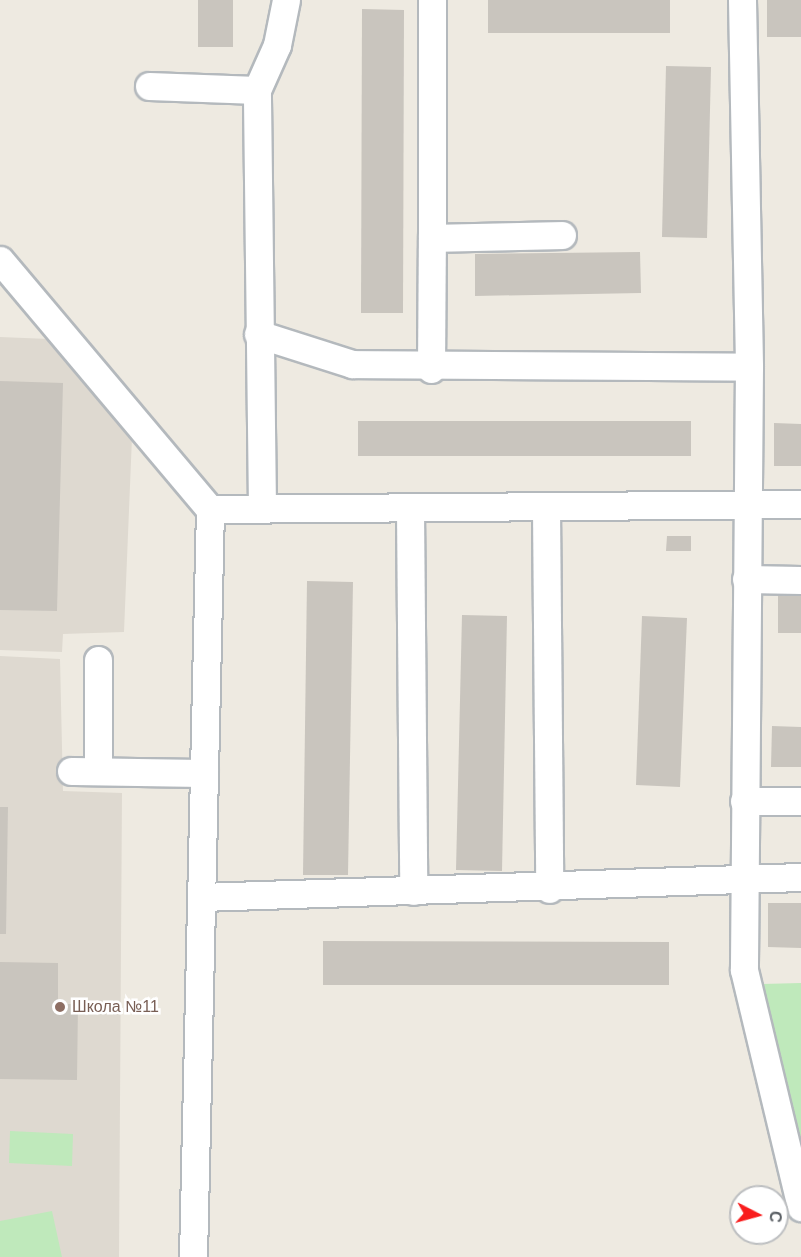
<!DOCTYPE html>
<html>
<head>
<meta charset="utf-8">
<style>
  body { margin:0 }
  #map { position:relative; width:801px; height:1257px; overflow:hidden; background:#eeeae1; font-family:Helvetica,sans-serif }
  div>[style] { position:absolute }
  .education>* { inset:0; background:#ded9d0 }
  .green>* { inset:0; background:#bfe9bb }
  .building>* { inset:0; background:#c9c5be }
  .roads { filter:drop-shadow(2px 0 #b4b9bd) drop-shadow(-2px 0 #b4b9bd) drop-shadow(0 2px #b4b9bd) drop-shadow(0 -2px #b4b9bd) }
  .minor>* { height:27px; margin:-13.5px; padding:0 13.5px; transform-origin:13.5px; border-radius:13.5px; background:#fff }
  .dots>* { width:16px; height:16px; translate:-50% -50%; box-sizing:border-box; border:3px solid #fff; border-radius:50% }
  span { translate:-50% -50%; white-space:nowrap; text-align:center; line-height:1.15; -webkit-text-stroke:5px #fff; paint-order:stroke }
  .education-label { font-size:16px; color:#785e54 }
  .left { translate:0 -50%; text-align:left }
  .north { position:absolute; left:729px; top:1185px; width:60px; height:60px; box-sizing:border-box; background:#fff; border:2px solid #bdbfc1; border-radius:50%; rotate:96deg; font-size:16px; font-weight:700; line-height:24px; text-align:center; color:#5a5f64 }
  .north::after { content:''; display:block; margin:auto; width:21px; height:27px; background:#f91d1d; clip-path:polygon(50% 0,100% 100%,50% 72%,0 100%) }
</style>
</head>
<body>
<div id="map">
  <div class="education">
    <div style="clip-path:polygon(0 337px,49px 339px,132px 437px,124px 632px,63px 634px,62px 652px,0 650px)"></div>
    <div style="clip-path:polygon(0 656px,60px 659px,63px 791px,122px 793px,119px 1257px,0 1257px)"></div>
  </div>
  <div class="green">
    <div style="clip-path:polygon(801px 983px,801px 1152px,759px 984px)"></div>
    <div style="clip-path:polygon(10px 1131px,73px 1134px,72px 1166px,9px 1163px)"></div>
    <div style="clip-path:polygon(52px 1211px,62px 1257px,0 1257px,0 1221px)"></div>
  </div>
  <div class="building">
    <div style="clip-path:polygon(198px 0,233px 0,233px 47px,198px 47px)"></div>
    <div style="clip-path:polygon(488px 0,670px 0,670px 33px,488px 33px)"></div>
    <div style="clip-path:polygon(767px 0,801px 0,801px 37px,767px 37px)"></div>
    <div style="clip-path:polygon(362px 9px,404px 10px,403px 313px,361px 313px)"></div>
    <div style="clip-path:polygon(666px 66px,711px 67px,707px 238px,662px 237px)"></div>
    <div style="clip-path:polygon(640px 252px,641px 293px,475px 296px,475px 254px)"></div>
    <div style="clip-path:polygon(0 381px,63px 383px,57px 611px,0 610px)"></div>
    <div style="clip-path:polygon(358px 421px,691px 421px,691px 456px,358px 456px)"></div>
    <div style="clip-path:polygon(774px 423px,801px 424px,801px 466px,774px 466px)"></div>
    <div style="clip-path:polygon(667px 536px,691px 536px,691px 551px,666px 551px)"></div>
    <div style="clip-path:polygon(307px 581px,353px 582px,348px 875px,303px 875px)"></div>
    <div style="clip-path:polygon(778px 594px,801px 594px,801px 633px,778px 633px)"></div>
    <div style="clip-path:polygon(462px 615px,507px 616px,502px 871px,456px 870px)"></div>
    <div style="clip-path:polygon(642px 616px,687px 618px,680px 787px,636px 785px)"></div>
    <div style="clip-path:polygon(772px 726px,801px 727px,801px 767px,771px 767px)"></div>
    <div style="clip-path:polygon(0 807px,8px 807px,6px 934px,0 934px)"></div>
    <div style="clip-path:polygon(768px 903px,801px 903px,801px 948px,768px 947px)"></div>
    <div style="clip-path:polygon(323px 941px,669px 942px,669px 985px,323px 985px)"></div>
    <div style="clip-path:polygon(0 962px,58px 963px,58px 1004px,78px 1004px,77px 1080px,0 1079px)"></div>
  </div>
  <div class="roads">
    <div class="minor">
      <div style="left:432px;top:0;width:238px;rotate:90deg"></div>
      <div style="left:742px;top:0;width:367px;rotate:88.9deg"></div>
      <div style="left:749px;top:367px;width:603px;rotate:90.48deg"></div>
      <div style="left:744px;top:970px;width:244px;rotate:76.5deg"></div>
      <div style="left:149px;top:86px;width:108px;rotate:2.1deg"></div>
      <div style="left:0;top:260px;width:326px;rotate:49.9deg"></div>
      <div style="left:258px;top:334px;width:99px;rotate:17.7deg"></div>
      <div style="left:352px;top:364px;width:397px;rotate:0.4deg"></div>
      <div style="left:431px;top:369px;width:131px;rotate:-89.6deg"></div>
      <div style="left:432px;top:238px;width:130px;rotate:-1.3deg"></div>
      <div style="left:262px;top:508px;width:418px;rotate:-90.7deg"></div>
      <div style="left:257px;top:90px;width:49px;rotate:-66deg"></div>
      <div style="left:277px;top:45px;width:46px;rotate:-78.7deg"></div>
      <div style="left:546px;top:509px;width:380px;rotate:89.5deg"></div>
      <div style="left:410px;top:510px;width:381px;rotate:89.5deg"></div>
      <div style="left:746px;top:579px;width:55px;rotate:1deg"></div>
      <div style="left:98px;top:660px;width:111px;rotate:90deg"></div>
      <div style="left:71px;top:771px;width:133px;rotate:0.9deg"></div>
      <div style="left:744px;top:801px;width:57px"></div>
      <div style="left:201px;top:897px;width:600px;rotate:-1.91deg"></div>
      <div style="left:193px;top:1257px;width:748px;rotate:-88.7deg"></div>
      <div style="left:210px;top:509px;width:591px;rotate:-0.48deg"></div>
    </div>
  </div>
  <div class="dots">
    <div style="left:60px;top:1007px;background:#8d6e63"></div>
  </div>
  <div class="education-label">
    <span class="left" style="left:72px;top:1007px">Школа №11</span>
  </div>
  <div class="north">С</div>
</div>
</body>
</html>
